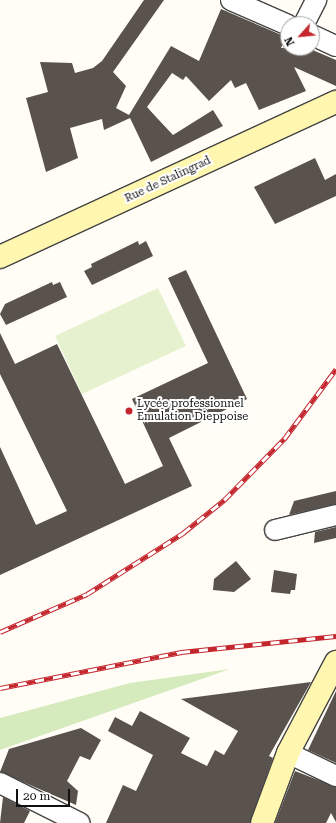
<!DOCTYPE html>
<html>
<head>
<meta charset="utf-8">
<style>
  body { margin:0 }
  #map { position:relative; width:336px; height:823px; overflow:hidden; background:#fffdf5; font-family:"Roboto Serif",serif }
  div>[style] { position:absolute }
  .green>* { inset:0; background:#d5ebbd }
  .pitch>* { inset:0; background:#e6f2cf }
  .building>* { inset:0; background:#5a524d }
  .roads { filter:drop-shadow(1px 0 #444) drop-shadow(-1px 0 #444) drop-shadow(0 1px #444) drop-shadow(0 -1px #444) }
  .street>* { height:20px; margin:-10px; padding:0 10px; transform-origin:10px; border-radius:10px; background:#fff }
  .secondary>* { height:22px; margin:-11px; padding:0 11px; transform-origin:11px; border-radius:11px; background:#fff6b0 }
  .rail>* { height:4.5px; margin-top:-2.25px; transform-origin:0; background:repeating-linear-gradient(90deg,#fff 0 9px,#c4262e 0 18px); box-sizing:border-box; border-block:1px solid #c4262e }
  .dots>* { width:11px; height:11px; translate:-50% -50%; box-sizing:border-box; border:2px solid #fff; border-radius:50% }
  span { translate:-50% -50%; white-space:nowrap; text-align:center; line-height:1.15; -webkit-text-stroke:4px #fff; paint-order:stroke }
  .street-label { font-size:11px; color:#111 }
  .poi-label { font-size:11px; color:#111 }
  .left { translate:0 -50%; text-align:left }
  .north { position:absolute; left:280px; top:16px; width:40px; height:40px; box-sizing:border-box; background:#fff; border:1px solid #a0a0a0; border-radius:50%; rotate:243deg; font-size:11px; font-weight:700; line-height:16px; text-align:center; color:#111 }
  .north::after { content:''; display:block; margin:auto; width:14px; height:18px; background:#c4262e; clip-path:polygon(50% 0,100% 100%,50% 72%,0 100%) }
  .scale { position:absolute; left:16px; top:789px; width:54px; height:18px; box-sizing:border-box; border:2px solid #111; border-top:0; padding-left:5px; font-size:12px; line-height:14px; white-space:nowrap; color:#111; -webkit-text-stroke:3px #fff; paint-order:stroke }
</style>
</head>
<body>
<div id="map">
  <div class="green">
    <div style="clip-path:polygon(230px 669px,0 750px,0 718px,130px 683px)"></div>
  </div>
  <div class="pitch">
    <div style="clip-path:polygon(158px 288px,186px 346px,82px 394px,55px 336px)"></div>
  </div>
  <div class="building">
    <div style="clip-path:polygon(144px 0,164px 0,113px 72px,126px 86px,116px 108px,129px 115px,171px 46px,199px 61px,221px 9px,286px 37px,281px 48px,308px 48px,336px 60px,336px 86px,294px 67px,306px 91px,259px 110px,246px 83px,235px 88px,231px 80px,209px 101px,186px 76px,183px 80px,172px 73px,147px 107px,157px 118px,173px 135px,213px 110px,223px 126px,151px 162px,130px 118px,104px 130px,102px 119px,70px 128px,78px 158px,46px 172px,26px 98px,48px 92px,40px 62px,72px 63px,75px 73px,93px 68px,102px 61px)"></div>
    <div style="clip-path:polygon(315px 158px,325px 180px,336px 174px,336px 196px,275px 224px,254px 187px)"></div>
    <div style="clip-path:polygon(138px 241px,139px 245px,146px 241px,153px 256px,92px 285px,84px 271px,92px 267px,91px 264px)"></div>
    <div style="clip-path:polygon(186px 270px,247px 399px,169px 438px,192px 486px,0 575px,0 447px,36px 525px,67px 511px,0 374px,0 333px,15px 364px,57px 344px,125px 484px,163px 466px,132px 399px,208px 363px,168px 278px)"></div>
    <div style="clip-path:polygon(52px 282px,53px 285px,60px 282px,67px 297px,6px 325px,0 314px,5px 304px)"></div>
    <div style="clip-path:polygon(336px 491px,336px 504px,289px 515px,294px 501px)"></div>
    <div style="clip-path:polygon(336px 527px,336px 538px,314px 543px,315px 532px)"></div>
    <div style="clip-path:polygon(236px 561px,251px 579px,234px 592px,213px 590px,214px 579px)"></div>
    <div style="clip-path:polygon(274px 570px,297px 574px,295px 590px,291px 590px,290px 594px,271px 592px)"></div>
    <div style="clip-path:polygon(311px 682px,269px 756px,273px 758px,250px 823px,106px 823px,123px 785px,136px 791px,153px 755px,108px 731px,115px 717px,132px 726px,140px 711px,190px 738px,181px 753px,207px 766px,215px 750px,224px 755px,238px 731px,181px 699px)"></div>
    <div style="clip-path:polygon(336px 691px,336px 763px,308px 750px)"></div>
    <div style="clip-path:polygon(81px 728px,101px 740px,90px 760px,80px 756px,67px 781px,78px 791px,76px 805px,0 772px,9px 749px)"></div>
    <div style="clip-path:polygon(295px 771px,336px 787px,336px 822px,331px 813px,326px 823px,275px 823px)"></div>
    <div style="clip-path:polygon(3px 797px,30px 811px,24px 823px,0 823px)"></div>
  </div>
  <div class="roads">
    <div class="street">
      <div style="left:231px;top:0;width:62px;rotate:23.7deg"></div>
      <div style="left:304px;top:24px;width:27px;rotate:-63deg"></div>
      <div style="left:312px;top:35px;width:26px;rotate:25deg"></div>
      <div style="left:275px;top:530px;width:63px;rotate:-13.8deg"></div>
      <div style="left:288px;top:753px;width:53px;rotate:25.6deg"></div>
      <div style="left:0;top:783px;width:89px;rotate:26.6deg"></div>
    </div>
    <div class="secondary">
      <div style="left:0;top:257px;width:370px;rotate:-24.8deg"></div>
      <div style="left:262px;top:823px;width:75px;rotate:-69.6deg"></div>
      <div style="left:288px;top:753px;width:103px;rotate:-62.2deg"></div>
    </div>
  </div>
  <div class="rail">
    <div style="left:0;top:632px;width:95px;rotate:-23.6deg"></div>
    <div style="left:87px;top:594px;width:114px;rotate:-32.4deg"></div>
    <div style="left:183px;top:533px;width:53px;rotate:-38.8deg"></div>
    <div style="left:224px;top:500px;width:86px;rotate:-45.5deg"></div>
    <div style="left:284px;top:439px;width:87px;rotate:-53.4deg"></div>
    <div style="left:0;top:688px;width:185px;rotate:-11.2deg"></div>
    <div style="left:181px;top:652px;width:156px;rotate:-5.9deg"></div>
  </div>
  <div class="dots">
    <div style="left:129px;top:411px;background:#c4262e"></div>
  </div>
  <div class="street-label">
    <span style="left:168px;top:180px;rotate:-25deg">Rue de Stalingrad</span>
  </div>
  <div class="poi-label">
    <span class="left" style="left:137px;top:411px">Lycée professionnel<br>Emulation Dieppoise</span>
  </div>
  <div class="north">N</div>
  <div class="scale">20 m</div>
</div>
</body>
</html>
